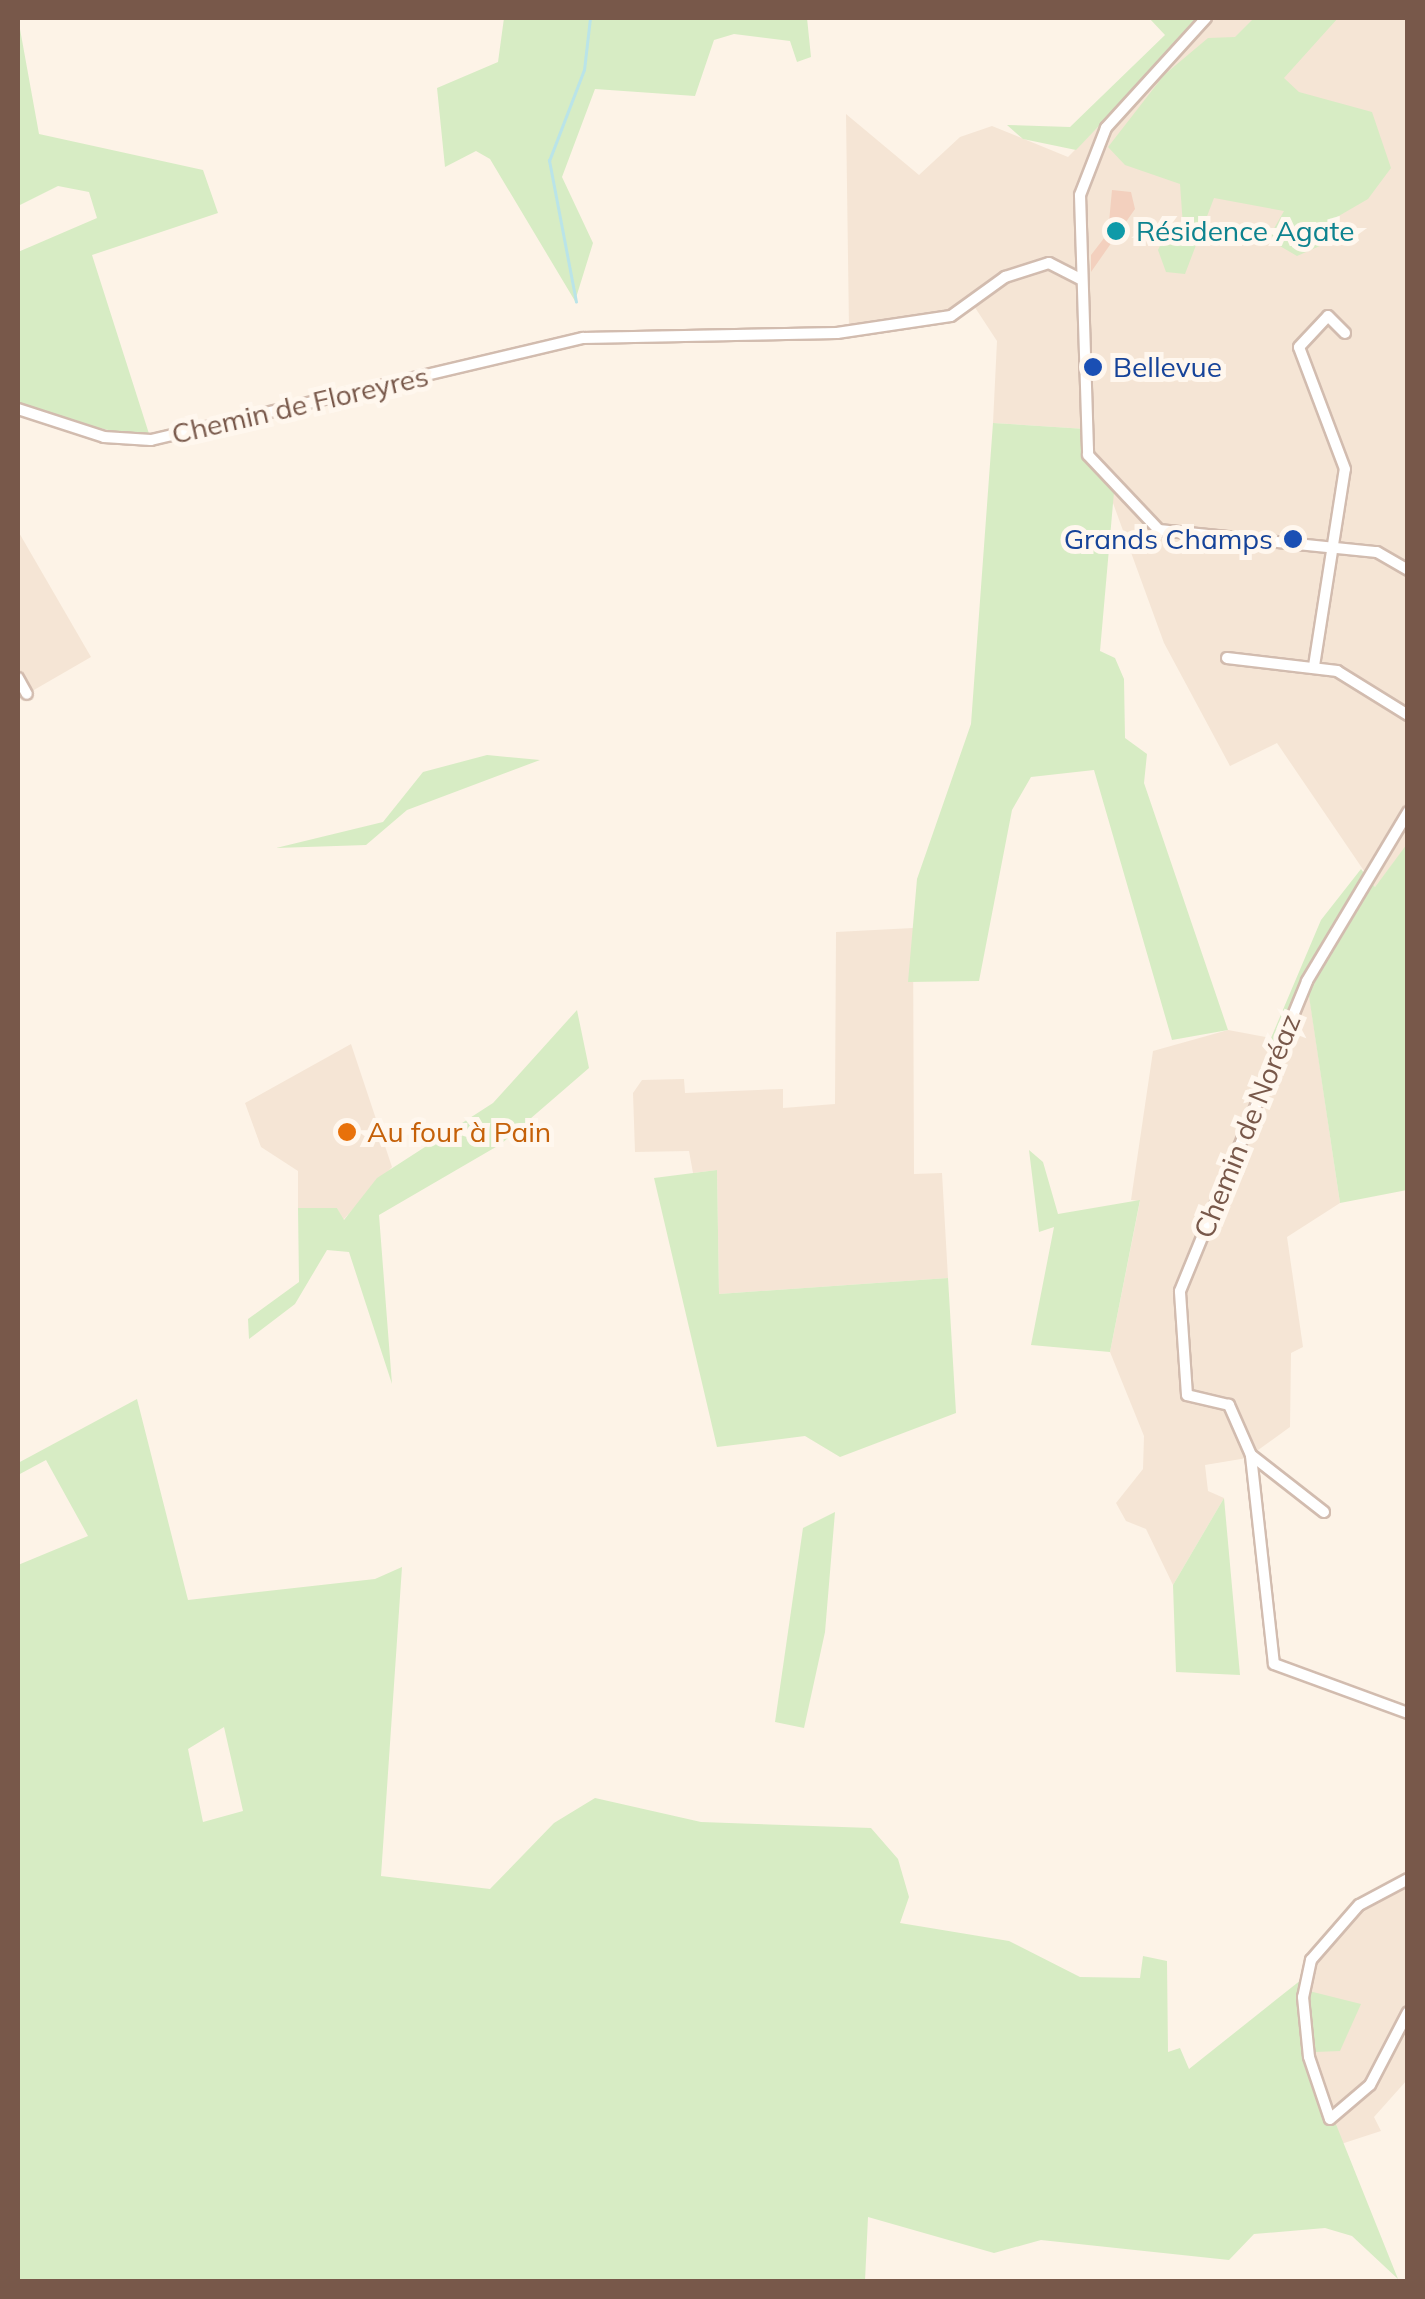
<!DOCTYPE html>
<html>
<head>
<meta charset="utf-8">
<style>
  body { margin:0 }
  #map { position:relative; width:1425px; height:2299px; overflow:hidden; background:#fdf3e7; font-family:Mulish,sans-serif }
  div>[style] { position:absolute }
  .residential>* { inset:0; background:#f5e5d5 }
  .green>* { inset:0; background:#d7ecc4 }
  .stream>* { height:2.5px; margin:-1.25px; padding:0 1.25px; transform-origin:1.25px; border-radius:1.25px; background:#bae4e8 }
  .building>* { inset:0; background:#f3d0be }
  .roads { filter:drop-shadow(2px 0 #d2bcaf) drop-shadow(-2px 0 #d2bcaf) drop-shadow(0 2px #d2bcaf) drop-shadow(0 -2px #d2bcaf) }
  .street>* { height:10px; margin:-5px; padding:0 5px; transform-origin:5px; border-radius:5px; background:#fff }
  .dots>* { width:28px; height:28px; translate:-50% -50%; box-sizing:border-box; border:5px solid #fff7ee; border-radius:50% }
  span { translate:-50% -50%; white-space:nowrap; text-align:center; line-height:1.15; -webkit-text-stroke:10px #fff7ee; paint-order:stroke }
  .culture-label { font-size:28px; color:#0d838f }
  .left { translate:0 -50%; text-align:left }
  .transit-label { font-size:28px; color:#164399 }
  .right { translate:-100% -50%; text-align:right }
  .street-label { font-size:28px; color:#78584a }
  .food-label { font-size:28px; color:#c56008 }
  .frame { position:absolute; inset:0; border:20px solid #78584a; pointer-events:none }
</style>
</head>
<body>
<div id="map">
  <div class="residential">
    <div style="clip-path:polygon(1206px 18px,1407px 18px,1408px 844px,1375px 887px,1277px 743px,1230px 766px,1164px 643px,1086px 429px,993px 423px,997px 341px,974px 306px,849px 329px,846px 114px,919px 175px,960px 137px,992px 126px,1068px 157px)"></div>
    <div style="clip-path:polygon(18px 531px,91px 657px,27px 694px,18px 678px)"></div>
    <div style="clip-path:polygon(913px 928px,914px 1174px,942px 1173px,948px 1278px,719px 1294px,717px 1170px,693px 1173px,689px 1151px,635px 1152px,633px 1093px,642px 1080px,684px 1079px,685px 1093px,783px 1089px,783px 1108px,835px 1104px,836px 932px)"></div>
    <div style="clip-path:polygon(1307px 981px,1340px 1203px,1287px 1237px,1303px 1347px,1291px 1353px,1290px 1427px,1247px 1458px,1205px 1465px,1208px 1491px,1224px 1498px,1173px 1585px,1146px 1529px,1126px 1521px,1116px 1503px,1143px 1469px,1144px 1436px,1110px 1352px,1140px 1201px,1131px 1200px,1153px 1051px,1228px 1030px,1271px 1038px,1260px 1102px)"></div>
    <div style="clip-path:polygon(351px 1044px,392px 1167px,343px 1220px,337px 1208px,298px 1208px,298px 1171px,261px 1147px,245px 1103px)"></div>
    <div style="clip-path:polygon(1407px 1879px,1407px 2080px,1374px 2117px,1381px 2131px,1341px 2144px,1309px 2057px,1306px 1976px,1336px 1926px)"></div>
  </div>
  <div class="green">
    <div style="clip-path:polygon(18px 18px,39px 134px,203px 170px,218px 213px,92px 255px,151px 440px,18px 409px,18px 252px,97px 218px,89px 192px,58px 186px,18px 206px)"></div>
    <div style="clip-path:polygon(504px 18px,807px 18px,811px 57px,797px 62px,790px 41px,734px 34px,714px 40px,695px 96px,595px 89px,562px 177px,593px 243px,575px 301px,490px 159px,476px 151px,445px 167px,437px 88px,498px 62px)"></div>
    <div style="clip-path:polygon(1149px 18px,1202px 18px,1076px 150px,1023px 139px,1007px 125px,1070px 127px,1165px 35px)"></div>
    <div style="clip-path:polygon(1254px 18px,1338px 18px,1284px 78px,1299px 92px,1372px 112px,1391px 168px,1368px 199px,1337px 217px,1322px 245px,1297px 256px,1268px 239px,1284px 211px,1214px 198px,1185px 274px,1166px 272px,1158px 250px,1168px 229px,1183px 226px,1180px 184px,1125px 165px,1108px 147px,1164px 75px,1208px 38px,1235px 37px)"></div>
    <div style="clip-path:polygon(993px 423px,1086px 429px,1092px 464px,1114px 492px,1100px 651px,1115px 658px,1124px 679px,1125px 738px,1147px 754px,1144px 783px,1228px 1030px,1172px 1040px,1094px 770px,1031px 777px,1012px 810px,979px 981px,908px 982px,917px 879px,971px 724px)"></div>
    <div style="clip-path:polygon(487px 755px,540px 760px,407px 810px,366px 845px,276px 848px,383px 822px,423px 772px)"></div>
    <div style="clip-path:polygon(1407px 844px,1407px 1190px,1340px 1203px,1307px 983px,1259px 1112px,1271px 1038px,1321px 920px,1361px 869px,1375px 887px)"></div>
    <div style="clip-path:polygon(577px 1010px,589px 1068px,501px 1144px,379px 1215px,392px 1384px,349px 1252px,327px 1250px,295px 1304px,249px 1339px,248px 1319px,299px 1282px,298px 1208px,337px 1208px,344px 1220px,377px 1178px,493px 1103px)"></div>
    <div style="clip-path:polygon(1029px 1150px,1043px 1162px,1058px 1214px,1140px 1200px,1110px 1352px,1031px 1345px,1054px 1227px,1039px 1232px)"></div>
    <div style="clip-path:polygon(717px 1170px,719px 1294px,948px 1278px,956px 1413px,840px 1457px,805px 1436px,717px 1447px,654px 1178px)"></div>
    <div style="clip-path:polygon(evenodd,137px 1399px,188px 1600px,375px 1579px,402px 1567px,381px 1876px,490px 1889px,554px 1823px,595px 1798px,701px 1822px,871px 1828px,898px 1859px,909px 1897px,900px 1923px,1009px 1941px,1080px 1977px,1140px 1978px,1143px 1956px,1167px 1961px,1168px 2052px,1180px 2048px,1189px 2069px,1306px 1976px,1309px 2057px,1398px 2279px,1352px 2236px,1325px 2228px,1254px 2234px,1229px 2260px,1041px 2240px,994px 2253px,868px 2217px,865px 2281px,18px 2281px,18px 1565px,88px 1536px,46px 1460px,18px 1475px,18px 1463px,137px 1399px,224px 1727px,243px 1811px,203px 1822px,188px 1749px,224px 1727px)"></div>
    <div style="clip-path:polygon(1224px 1498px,1240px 1675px,1176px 1672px,1173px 1585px)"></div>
    <div style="clip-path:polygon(835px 1512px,825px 1632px,804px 1728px,775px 1722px,803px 1528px)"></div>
    <div style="clip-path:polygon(1309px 1991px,1361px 2004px,1340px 2051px,1315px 2052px)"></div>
  </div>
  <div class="stream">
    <div style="left:576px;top:302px;width:144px;rotate:-100.8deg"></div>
    <div style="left:549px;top:161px;width:97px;rotate:-69deg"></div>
    <div style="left:584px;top:70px;width:52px;rotate:-83.4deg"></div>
  </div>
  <div class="building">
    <div style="clip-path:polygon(1112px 190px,1131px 192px,1135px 209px,1091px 272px,1091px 255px,1108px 233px)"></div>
  </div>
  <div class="roads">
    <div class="street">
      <div style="left:1206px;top:18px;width:149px;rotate:132.3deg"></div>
      <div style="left:1106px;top:128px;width:72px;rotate:111.2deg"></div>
      <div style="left:1080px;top:195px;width:260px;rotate:88.2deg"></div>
      <div style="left:1088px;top:455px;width:103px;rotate:46.6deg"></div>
      <div style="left:1159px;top:530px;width:219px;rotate:5.8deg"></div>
      <div style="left:1377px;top:552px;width:36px;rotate:30deg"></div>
      <div style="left:18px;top:409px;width:90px;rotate:18deg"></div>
      <div style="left:104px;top:437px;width:47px;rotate:3.7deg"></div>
      <div style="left:151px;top:440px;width:444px;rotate:-13.3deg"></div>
      <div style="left:583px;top:338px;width:254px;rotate:-1.1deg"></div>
      <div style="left:837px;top:333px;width:115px;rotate:-8.5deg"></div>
      <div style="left:951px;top:316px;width:67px;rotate:-35.8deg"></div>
      <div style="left:1005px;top:277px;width:46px;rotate:-17.7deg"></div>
      <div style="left:1049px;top:263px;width:34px;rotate:27deg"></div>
      <div style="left:1227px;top:658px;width:111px;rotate:6.7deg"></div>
      <div style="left:1337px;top:671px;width:84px;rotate:31.8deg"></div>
      <div style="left:1314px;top:666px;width:199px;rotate:-81.1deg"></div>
      <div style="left:1345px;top:469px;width:130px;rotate:-110.7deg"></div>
      <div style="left:1299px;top:347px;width:42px;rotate:-46.9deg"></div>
      <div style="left:1328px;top:316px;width:24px;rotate:45deg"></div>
      <div style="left:18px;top:678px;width:18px;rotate:61deg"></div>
      <div style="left:1251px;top:1456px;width:209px;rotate:83.7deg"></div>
      <div style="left:1274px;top:1664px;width:143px;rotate:20.1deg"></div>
      <div style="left:1324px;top:1512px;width:93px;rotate:-142deg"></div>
      <div style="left:1251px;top:1455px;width:55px;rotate:-113.7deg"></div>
      <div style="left:1229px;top:1405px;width:43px;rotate:-166.6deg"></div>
      <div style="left:1187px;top:1395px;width:104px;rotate:-93.9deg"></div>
      <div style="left:1180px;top:1291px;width:335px;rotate:-67.7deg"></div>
      <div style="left:1307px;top:981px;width:197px;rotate:-59.1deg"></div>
      <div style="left:1408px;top:1879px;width:55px;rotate:152deg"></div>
      <div style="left:1359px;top:1905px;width:73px;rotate:131.1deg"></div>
      <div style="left:1311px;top:1960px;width:38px;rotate:102deg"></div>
      <div style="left:1303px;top:1997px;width:60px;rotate:84.3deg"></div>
      <div style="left:1309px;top:2057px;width:65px;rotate:71.3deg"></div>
      <div style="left:1330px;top:2119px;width:52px;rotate:-40.4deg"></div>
      <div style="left:1370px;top:2085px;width:82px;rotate:-62.5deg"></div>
    </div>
  </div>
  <div class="dots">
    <div style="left:1116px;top:231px;background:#0f9aa8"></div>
    <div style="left:1093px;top:367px;background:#1a4fb4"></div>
    <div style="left:1293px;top:539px;background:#1a4fb4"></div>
    <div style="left:347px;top:1132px;background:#e8710a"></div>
  </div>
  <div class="culture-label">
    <span class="left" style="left:1136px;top:231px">Résidence Agate</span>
  </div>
  <div class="transit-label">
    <span class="left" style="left:1113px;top:367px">Bellevue</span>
    <span class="right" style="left:1273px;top:539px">Grands Champs</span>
  </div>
  <div class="street-label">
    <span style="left:300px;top:405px;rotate:-13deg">Chemin de Floreyres</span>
    <span style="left:1247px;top:1126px;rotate:-68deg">Chemin de Noréaz</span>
  </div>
  <div class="food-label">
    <span class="left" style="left:367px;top:1132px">Au four à Pain</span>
  </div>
  <div class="frame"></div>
</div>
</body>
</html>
